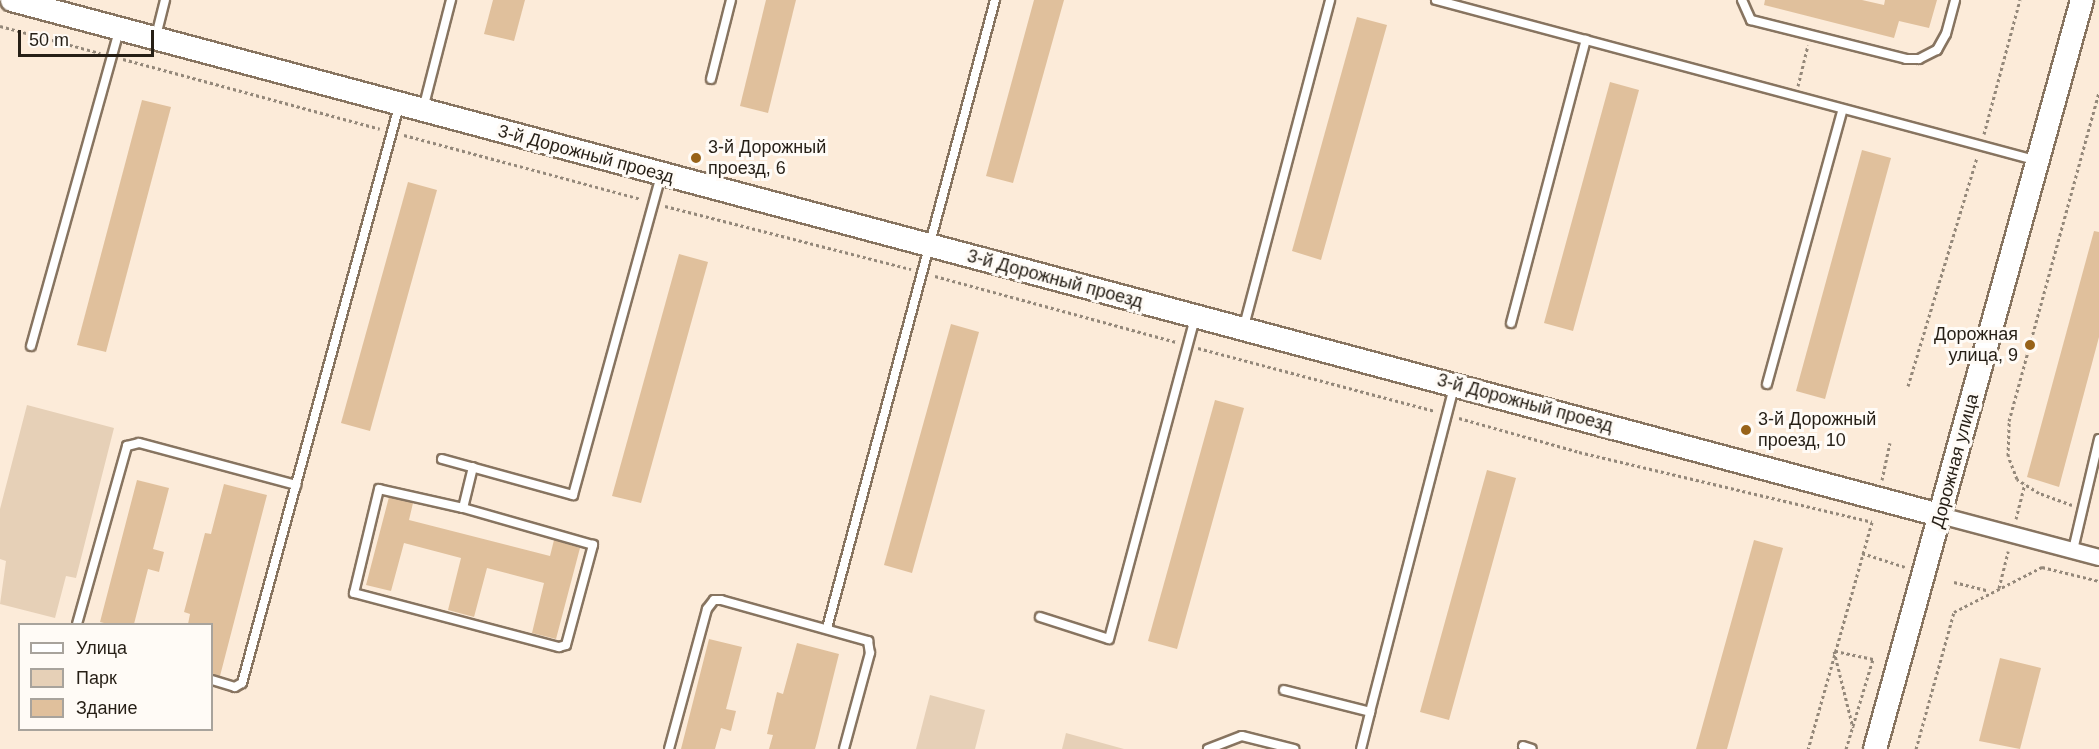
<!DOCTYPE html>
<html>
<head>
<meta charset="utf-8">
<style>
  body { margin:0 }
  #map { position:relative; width:2099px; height:749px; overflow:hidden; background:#fcebd9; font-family:Arial,sans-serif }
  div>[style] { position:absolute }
  .green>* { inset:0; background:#e6d0b7 }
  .building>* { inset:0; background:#e0c09c }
  .path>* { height:3px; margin-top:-1.5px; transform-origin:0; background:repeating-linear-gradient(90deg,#94887a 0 3px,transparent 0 6px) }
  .roads { filter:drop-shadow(2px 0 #877460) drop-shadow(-2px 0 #877460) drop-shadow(0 2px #877460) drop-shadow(0 -2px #877460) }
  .lane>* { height:8px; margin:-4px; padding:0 4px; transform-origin:4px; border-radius:4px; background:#fff }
  .street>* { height:15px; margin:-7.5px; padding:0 7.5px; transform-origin:7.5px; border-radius:7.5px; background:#fff }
  .secondary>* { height:22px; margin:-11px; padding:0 11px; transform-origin:11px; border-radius:11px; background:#fff }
  .dots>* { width:16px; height:16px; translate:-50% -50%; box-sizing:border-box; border:3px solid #fffbf6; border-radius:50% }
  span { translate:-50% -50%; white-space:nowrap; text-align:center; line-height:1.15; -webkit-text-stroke:6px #fffbf6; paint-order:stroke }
  .poi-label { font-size:18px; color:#261f16 }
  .left { translate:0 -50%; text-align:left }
  .right { translate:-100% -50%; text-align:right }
  .street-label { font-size:18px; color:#261f16 }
  .legend { position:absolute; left:18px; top:623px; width:195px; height:108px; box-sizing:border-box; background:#fffbf6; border:2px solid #a8a39c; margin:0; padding:8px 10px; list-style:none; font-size:18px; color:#261f16 }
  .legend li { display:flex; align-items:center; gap:12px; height:30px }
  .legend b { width:30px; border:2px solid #a8a39c }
  .scale { position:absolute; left:18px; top:30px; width:136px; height:27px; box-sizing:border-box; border:3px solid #261f16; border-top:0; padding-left:8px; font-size:18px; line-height:21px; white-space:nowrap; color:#261f16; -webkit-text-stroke:4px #fffbf6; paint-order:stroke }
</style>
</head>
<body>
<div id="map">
  <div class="green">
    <div style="clip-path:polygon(27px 405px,114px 428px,76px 578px,66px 576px,55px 618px,0 604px,6px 561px,0 559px,0 509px)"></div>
    <div style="clip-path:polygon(930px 695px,985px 710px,975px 749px,916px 749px)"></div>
    <div style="clip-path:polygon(1066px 733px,1124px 749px,1062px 749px)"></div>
  </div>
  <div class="building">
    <div style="clip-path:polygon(493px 0,525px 0,514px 41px,484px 34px)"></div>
    <div style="clip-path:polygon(766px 0,796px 0,768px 113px,740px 106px)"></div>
    <div style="clip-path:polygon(1034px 0,1064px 0,1013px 183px,986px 176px)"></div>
    <div style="clip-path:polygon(1765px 0,1862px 0,1884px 5px,1885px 0,1937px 0,1929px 28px,1899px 21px,1894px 38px,1764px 5px)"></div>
    <div style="clip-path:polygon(1357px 17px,1387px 25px,1321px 260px,1292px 251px)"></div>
    <div style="clip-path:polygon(1610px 82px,1639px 90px,1573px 331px,1544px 323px)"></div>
    <div style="clip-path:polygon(142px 100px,171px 107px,106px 352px,77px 345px)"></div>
    <div style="clip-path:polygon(1862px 150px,1891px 158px,1825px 399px,1796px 391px)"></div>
    <div style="clip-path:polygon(408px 182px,437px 190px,370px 431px,341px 423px)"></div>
    <div style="clip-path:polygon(2094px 231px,2099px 232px,2099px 337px,2059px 487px,2027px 477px)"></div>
    <div style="clip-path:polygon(679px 254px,708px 262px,641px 503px,612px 496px)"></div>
    <div style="clip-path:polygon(951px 324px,979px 332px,912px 573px,884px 565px)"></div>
    <div style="clip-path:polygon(1215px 400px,1244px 408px,1177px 649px,1148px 641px)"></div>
    <div style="clip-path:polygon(1487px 470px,1516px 478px,1449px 720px,1420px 712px)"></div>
    <div style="clip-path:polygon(137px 480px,169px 488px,153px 549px,164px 552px,159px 572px,148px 569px,134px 624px,108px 624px,100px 622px)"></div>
    <div style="clip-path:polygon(224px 484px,267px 495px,220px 676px,212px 674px,212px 624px,188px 624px,190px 614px,184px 612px,205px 533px,211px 534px)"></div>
    <div style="clip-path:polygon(389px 497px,413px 503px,409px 520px,550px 556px,554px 540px,580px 548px,556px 639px,532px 633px,544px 583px,487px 568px,474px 617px,448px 610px,461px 558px,404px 543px,391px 591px,366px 585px)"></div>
    <div style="clip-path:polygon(1754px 540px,1783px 548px,1727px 749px,1696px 749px)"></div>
    <div style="clip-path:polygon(709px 639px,742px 647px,726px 709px,736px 711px,731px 731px,721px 728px,715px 749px,681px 749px)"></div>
    <div style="clip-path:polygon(797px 643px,839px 654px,817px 742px,815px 749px,769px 749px,773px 735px,767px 734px,777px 692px,783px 694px)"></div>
    <div style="clip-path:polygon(2000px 658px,2041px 668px,2020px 749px,1979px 741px)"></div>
  </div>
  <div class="path">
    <div style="left:0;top:26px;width:104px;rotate:15.1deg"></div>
    <div style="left:123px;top:59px;width:266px;rotate:15.2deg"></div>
    <div style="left:1798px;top:86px;width:42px;rotate:-76.3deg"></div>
    <div style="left:1984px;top:134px;width:139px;rotate:-75deg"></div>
    <div style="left:404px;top:135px;width:245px;rotate:15.1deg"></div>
    <div style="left:665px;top:206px;width:254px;rotate:14.4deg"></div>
    <div style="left:935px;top:276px;width:251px;rotate:15.3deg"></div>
    <div style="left:1198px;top:348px;width:245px;rotate:14.9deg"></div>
    <div style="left:1908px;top:386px;width:238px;rotate:-73.2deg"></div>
    <div style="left:1459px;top:418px;width:125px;rotate:15.8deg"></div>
    <div style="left:1579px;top:452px;width:301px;rotate:13.4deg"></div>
    <div style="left:1872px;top:522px;width:236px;rotate:105.7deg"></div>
    <div style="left:1882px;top:480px;width:38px;rotate:-78deg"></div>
    <div style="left:2072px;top:505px;width:35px;rotate:-160deg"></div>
    <div style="left:2039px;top:493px;width:26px;rotate:-148deg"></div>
    <div style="left:2017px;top:479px;width:25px;rotate:-111deg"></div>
    <div style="left:2008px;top:456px;width:35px;rotate:-88deg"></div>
    <div style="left:2009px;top:421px;width:342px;rotate:-74.7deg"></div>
    <div style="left:2016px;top:519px;width:36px;rotate:-76deg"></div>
    <div style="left:1862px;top:553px;width:45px;rotate:18deg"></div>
    <div style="left:1954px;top:582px;width:36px;rotate:14deg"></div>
    <div style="left:1999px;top:588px;width:38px;rotate:-76deg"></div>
    <div style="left:1846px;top:749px;width:94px;rotate:-73.3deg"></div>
    <div style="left:1873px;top:659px;width:40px;rotate:-168deg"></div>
    <div style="left:1834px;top:651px;width:79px;rotate:76.1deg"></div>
    <div style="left:1916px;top:749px;width:142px;rotate:-74.5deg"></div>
    <div style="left:1954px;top:612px;width:99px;rotate:-27.1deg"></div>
    <div style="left:2042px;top:567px;width:59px;rotate:13.8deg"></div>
  </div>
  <div class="roads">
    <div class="lane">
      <div style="left:1436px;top:0;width:620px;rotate:14.96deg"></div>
      <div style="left:1742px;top:0;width:22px;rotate:66deg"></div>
      <div style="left:1751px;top:20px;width:160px;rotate:14.1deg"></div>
      <div style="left:1906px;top:59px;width:13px"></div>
      <div style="left:1919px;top:59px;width:20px;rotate:-27deg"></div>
      <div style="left:1937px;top:50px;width:18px;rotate:-61deg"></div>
      <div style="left:1946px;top:34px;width:35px;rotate:-75deg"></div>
      <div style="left:156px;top:36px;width:37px;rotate:-76deg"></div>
      <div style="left:711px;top:79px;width:81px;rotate:-75.8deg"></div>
      <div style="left:423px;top:109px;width:113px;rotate:-75.6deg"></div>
      <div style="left:1511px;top:323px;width:293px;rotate:-75.2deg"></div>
      <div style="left:1244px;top:326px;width:337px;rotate:-75.2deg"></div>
      <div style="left:31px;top:346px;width:328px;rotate:-74.4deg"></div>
      <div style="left:1767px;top:384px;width:285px;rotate:-74.6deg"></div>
      <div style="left:442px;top:459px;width:136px;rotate:15.4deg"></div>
      <div style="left:573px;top:495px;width:331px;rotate:-74.6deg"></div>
      <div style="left:463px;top:508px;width:86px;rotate:-167.3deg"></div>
      <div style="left:379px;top:489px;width:107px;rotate:103.5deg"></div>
      <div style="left:354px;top:593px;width:212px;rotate:14.8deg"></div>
      <div style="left:559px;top:647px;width:7px;rotate:-16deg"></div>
      <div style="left:566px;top:645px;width:104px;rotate:-74.9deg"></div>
      <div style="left:593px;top:545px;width:135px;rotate:-164.1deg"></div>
      <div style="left:463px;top:508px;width:42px;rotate:-76.3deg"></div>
      <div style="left:2073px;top:550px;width:114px;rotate:-76.8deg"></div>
      <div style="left:1040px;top:617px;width:72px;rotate:17.7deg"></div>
      <div style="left:1109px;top:639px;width:333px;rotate:-75deg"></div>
      <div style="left:77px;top:624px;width:185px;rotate:-74.3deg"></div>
      <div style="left:127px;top:446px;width:12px;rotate:-14deg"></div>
      <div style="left:139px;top:443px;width:163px;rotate:15deg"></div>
      <div style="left:827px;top:628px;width:650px;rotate:-75.02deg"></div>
      <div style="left:212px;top:680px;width:24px;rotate:17deg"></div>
      <div style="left:235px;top:687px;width:8px;rotate:-30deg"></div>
      <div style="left:242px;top:683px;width:598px;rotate:-74.78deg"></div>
      <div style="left:1284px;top:690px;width:89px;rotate:14.3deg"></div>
      <div style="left:1370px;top:712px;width:336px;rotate:-75.5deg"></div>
      <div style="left:1523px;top:746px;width:9px;rotate:18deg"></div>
      <div style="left:669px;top:749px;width:145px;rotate:-74.8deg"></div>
      <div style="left:707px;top:609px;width:11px;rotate:-52deg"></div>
      <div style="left:714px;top:600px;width:7px"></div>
      <div style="left:721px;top:600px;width:153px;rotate:15.6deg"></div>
      <div style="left:868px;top:641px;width:12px;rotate:81deg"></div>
      <div style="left:870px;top:653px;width:99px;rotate:105.2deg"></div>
      <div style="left:1208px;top:749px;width:36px;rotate:-21deg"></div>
      <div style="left:1242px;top:736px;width:54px;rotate:14deg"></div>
      <div style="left:1361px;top:749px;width:38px;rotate:-76deg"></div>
    </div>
    <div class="street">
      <div style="left:1940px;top:515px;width:164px;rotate:14.8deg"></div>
    </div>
    <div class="secondary">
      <div style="left:12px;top:0;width:1996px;rotate:14.96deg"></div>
      <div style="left:1875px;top:749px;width:777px;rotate:-74.55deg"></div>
    </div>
  </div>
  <div class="dots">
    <div style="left:696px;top:158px;background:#986319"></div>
    <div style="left:2030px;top:345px;background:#986319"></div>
    <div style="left:1746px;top:430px;background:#986319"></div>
  </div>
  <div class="poi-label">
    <span class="left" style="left:708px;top:158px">3-й Дорожный<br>проезд, 6</span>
    <span class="right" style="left:2018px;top:345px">Дорожная<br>улица, 9</span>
    <span class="left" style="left:1758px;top:430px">3-й Дорожный<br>проезд, 10</span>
  </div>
  <div class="street-label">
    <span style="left:586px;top:154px;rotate:15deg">3-й Дорожный проезд</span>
    <span style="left:1055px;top:279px;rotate:15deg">3-й Дорожный проезд</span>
    <span style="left:1525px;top:403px;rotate:15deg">3-й Дорожный проезд</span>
    <span style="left:1955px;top:461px;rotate:-75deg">Дорожная улица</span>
  </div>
  <ul class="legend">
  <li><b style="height:8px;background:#fff"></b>Улица</li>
  <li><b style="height:16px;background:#e6d0b7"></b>Парк</li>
  <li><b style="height:16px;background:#e0c09c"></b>Здание</li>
  </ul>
  <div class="scale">50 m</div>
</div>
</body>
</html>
